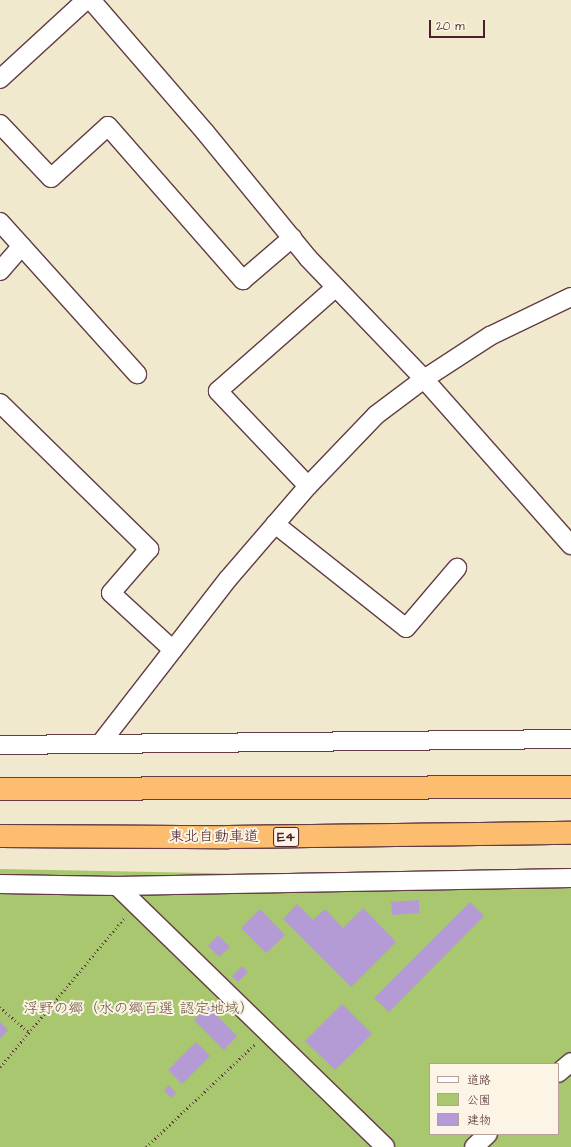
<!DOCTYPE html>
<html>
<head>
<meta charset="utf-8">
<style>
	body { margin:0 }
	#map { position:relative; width:571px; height:1147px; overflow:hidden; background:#f1e9cd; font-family:"Architects Daughter","Klee One",sans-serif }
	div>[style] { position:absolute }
	.green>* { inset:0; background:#a8c76e }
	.building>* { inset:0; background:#b49bd5 }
	.path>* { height:2.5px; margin-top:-1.25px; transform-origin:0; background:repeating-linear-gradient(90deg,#633d43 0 1px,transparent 0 4px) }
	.roads { filter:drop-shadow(1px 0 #633d43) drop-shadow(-1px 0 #633d43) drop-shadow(0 1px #633d43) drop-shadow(0 -1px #633d43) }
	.minor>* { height:18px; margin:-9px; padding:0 9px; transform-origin:9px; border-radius:9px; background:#fff }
	.highway>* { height:22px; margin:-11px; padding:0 11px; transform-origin:11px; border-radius:11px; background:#fcbd6e }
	span { translate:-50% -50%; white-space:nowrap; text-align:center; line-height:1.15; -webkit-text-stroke:4px #fcf5e5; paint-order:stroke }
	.shield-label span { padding:1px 3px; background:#fcf5e5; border:1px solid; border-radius:3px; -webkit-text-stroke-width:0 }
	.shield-label { font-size:14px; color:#4a1f2b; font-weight:700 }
	.street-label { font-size:15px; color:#4a1f2b }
	.park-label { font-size:15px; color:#66513f }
	.legend { position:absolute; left:429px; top:1063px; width:130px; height:72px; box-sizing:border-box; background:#fcf5e5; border:1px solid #b59f9b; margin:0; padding:5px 7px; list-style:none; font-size:12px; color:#4a1f2b }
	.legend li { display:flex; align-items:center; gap:8px; height:20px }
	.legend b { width:20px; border:1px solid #b59f9b }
	.scale { position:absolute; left:429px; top:20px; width:56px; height:18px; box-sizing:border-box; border:2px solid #4a1f2b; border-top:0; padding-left:5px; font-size:12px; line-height:14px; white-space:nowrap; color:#4a1f2b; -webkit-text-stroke:3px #fcf5e5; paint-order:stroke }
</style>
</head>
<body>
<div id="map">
	<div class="green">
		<i style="clip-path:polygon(evenodd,0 869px,571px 880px,571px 1147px,0 1147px,0 869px,430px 1064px,558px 1064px,558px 1134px,430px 1134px,430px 1064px)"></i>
	</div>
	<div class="building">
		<i style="clip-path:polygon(419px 900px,419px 913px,392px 915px,391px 902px)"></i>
		<i style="clip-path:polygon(470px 902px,484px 916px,389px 1012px,374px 998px)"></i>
		<i style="clip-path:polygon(297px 904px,313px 920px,325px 909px,343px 928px,363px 908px,396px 942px,351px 987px,283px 919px)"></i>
		<i style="clip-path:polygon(260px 909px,285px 935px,266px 953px,241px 928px)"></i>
		<i style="clip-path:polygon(218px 935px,230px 947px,219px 957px,208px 946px)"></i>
		<i style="clip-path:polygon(242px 966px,248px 972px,238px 982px,232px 976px)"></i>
		<i style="clip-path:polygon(342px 1004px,372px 1034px,335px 1070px,305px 1041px)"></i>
		<i style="clip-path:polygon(208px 1006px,237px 1036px,224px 1050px,194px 1020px)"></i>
		<i style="clip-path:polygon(0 1022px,8px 1030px,0 1039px)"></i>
		<i style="clip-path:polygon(196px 1042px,210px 1056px,182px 1084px,168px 1070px)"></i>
		<i style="clip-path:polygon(169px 1085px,176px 1093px,171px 1098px,164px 1090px)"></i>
	</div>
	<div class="path">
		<i style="left:0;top:1007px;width:38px;rotate:41deg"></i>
		<i style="left:0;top:1067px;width:194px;rotate:-50.2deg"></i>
		<i style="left:146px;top:1147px;width:149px;rotate:-43.4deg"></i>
	</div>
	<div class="roads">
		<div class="minor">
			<i style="left:91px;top:0;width:174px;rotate:49.2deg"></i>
			<i style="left:205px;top:132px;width:163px;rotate:50.7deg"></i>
			<i style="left:308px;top:258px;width:168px;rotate:46.2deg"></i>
			<i style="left:424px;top:379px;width:222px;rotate:48.5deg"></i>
			<i style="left:0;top:79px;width:117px;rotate:-42.6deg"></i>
			<i style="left:0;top:124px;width:74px;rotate:46.6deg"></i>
			<i style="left:51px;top:178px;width:77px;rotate:-42.4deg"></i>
			<i style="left:108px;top:126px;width:205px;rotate:48.8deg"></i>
			<i style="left:243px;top:280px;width:65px;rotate:-40.6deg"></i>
			<i style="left:0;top:222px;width:205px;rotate:48deg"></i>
			<i style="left:0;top:271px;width:33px;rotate:-49deg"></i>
			<i style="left:0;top:403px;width:209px;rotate:44.4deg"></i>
			<i style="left:149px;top:549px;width:58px;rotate:130.8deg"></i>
			<i style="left:111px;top:593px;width:84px;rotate:42.6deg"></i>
			<i style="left:308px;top:486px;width:131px;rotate:-133.5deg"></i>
			<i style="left:218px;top:391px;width:157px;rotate:-41.4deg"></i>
			<i style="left:275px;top:524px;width:167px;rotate:38.4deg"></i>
			<i style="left:406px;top:628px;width:79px;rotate:-49.6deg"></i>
			<i style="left:100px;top:744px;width:209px;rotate:-52.2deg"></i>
			<i style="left:228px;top:579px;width:123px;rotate:-49.3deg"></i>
			<i style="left:308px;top:486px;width:98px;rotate:-46.2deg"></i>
			<i style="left:376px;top:415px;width:60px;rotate:-36.9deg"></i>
			<i style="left:424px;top:379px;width:79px;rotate:-33.1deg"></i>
			<i style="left:490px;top:336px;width:90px;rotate:-25.7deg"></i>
			<i style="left:0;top:745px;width:571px;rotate:-0.6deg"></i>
			<i style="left:0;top:884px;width:117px;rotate:1deg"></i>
			<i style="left:117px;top:886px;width:454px;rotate:-1deg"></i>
			<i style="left:117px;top:886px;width:374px;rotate:44.2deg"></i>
			<i style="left:558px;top:1073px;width:17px;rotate:-40deg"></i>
			<i style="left:474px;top:1147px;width:19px;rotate:-43deg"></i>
		</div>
		<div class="highway">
			<i style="left:0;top:789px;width:571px;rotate:-0.2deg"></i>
			<i style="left:0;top:836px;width:228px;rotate:0.3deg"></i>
			<i style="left:228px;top:837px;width:343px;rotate:-0.7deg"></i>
		</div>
	</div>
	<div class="shield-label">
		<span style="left:286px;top:837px">E4</span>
	</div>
	<div class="street-label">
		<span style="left:214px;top:837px">東北自動車道</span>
	</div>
	<div class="park-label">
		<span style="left:139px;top:1009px">浮野の郷（水の郷百選 認定地域）</span>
	</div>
	<ul class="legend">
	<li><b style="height:5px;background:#fff"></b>道路</li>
	<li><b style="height:11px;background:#a8c76e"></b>公園</li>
	<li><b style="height:11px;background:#b49bd5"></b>建物</li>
	</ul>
	<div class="scale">20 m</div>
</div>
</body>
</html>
